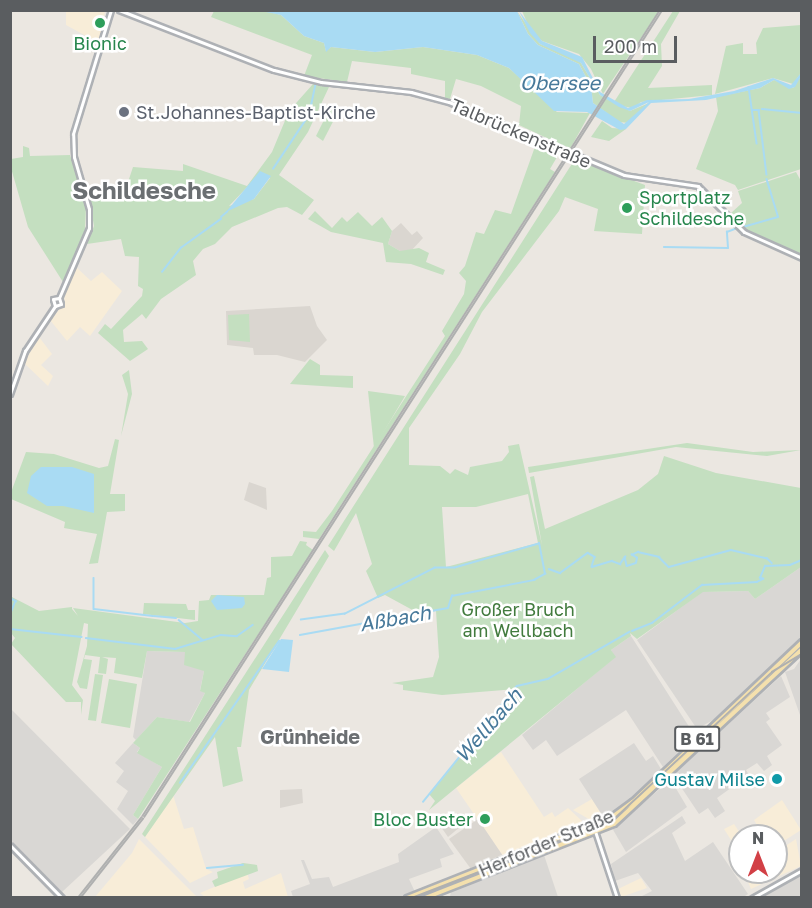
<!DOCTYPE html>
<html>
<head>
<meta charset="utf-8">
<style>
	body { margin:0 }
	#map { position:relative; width:812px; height:908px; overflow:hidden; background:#ebe7e1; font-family:"Golos Text",sans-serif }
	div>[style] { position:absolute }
	.commercial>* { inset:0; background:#f8edd8 }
	.industrial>* { inset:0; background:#d9d7d4 }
	.education>* { inset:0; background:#dad6d0 }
	.green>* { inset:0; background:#c4dfc0 }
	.water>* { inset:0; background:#a9dbf3 }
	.stream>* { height:1.5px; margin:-0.75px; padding:0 0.75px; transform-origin:0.75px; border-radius:0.75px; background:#a9dbf3 }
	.roads { filter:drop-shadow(2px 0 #aeb1b5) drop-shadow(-2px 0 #aeb1b5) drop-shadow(0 2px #aeb1b5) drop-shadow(0 -2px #aeb1b5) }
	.secondary>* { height:3px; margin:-1.5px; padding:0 1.5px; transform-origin:1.5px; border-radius:1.5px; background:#fff }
	.primary>* { height:4px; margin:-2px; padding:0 2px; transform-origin:2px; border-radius:2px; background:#f4e0ad }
	.tram>* { height:1.5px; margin:-0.75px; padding:0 0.75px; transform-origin:0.75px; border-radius:0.75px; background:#afb0b0 }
	.rail>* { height:4px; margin-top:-2px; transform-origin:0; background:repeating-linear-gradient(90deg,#fff 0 4.5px,#afb0b0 0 9px); box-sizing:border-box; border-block:2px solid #afb0b0 }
	.dots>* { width:16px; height:16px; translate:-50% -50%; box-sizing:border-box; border:3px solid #fff; border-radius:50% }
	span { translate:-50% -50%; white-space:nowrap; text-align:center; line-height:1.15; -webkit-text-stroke:5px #fff; paint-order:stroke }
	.shield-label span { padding:2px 4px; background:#fff; border:2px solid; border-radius:4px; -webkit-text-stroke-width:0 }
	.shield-label { font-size:16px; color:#5a5d60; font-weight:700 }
	.leisure-label { font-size:18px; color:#27864d }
	.left { translate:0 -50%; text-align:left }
	.right { translate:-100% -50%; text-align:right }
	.worship-label { font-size:18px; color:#5b616d }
	.street-label { font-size:18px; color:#5a5d60 }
	.park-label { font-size:18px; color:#427b3e }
	.culture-label { font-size:18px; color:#0d838f }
	.water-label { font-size:20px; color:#47799a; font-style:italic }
	.neighbourhood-label { font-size:20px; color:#6b6f72; font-weight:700 }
	.district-label { font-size:24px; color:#6b6f72; font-weight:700 }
	.frame { position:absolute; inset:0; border:12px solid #5a5d60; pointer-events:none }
	.north { position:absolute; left:728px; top:824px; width:60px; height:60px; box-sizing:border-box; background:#fff; border:2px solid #bdbebf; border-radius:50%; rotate:0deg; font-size:16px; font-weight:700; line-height:24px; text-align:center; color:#5a5d60 }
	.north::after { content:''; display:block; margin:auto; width:21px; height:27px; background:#d24046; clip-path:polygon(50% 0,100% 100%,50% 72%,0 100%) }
	.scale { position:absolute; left:593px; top:36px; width:84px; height:27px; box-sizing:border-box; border:3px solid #5a5d60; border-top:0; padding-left:8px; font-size:18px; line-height:21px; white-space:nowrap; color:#5a5d60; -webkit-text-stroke:4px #fff; paint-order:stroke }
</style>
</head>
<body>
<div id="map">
	<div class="commercial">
		<i style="clip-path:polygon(66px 11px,105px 11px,99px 43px,66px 25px)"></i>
		<i style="clip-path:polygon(76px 267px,91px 281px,102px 272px,122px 291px,90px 336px,80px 327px,67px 341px,50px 320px,65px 303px,64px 295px)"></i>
		<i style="clip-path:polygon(39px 337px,52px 354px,41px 365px,53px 376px,48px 386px,24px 363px)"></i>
		<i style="clip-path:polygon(501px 752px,544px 817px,552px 812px,555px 817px,568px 808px,582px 821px,581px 827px,505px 859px,456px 788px)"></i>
		<i style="clip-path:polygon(173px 795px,184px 829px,193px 827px,206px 869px,213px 872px,190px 883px,145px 837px)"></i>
		<i style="clip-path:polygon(592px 799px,604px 818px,594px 822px,573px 810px)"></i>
		<i style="clip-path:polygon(782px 800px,801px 830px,776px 846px,776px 836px,751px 836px,760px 830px,754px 820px)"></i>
		<i style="clip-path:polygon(734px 824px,742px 836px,740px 854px,724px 829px)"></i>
		<i style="clip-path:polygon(139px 839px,197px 897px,95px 897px,132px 853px)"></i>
		<i style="clip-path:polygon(796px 839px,801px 866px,751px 889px,744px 873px,776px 872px,776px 852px)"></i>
		<i style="clip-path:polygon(247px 873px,249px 879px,243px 882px,245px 889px,281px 873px,288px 897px,205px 897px,200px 893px)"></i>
		<i style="clip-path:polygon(641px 878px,647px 888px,621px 897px,618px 889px)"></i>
	</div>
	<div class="industrial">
		<i style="clip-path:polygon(801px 567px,801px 639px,720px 716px,697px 729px,637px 640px,702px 592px,748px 591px,755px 599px)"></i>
		<i style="clip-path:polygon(631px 636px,695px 736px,663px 767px,626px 710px,557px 756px,546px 740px,533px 750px,522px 735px,615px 657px,611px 650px)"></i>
		<i style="clip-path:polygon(147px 651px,185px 652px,204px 671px,200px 690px,205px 693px,189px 722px,157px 717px,136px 740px,133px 737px)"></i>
		<i style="clip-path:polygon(801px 659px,801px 718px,785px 672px,794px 669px)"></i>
		<i style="clip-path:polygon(781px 676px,790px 697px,766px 713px,770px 719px,766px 722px,782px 745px,767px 756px,772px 765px,764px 771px,757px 763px,746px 770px,749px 775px,717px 798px,725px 811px,715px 818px,708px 808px,699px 814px,673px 775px)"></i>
		<i style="clip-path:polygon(10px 708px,130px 829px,62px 892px,11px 840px)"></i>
		<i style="clip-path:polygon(133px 743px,140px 748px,137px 752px,162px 767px,133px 815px,138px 819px,133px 825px,117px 809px,128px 791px,116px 782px,124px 771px,115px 763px)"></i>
		<i style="clip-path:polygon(634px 743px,646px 761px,653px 756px,661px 769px,631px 801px,604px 818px,579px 779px)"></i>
		<i style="clip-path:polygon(671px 780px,687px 807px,626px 852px,612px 828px)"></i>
		<i style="clip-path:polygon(682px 816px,686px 823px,672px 833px,685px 861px,713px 842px,748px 894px,742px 898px,640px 897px,652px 891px,638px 873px,615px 881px,611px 864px)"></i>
		<i style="clip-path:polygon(436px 827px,454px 854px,440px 859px,442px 867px,409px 879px,415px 892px,400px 897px,293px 897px,291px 891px,310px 884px,301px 860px,304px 860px,312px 879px,329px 877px,333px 887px,399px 862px,398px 854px)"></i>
		<i style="clip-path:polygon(544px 855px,558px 897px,450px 897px,451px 890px)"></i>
		<i style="clip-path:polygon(801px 876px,801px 897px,759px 897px,776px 887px)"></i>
	</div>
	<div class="education">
		<i style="clip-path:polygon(401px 223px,412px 235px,417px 231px,423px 238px,410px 252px,400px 251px,388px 244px,392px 231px)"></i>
		<i style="clip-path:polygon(310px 306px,317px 326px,327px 340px,305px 362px,277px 355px,254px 355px,253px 348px,227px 345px,226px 311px)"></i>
		<i style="clip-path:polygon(249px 482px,266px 488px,267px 510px,244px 500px)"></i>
		<i style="clip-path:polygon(302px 789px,303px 803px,280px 808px,280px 790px)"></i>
		<i style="clip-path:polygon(456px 815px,460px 827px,448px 837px,439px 824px)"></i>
		<i style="clip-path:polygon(478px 819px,505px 859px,471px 869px,449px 839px)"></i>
	</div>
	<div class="green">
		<i style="clip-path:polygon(214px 11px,261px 10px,281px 15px,304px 36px,324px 43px,326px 51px,331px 47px,375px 52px,423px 47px,477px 55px,509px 68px,557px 112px,590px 113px,570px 149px,519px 125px,521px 106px,481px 86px,456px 79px,450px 99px,445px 98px,445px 81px,411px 74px,411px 68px,352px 61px,347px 82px,304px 76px,312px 55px,211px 17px)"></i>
		<i style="clip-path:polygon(517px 11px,540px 44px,574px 57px,581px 63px,600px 95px,630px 111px,649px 103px,629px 123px,619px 122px,593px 103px,591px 86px,579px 64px,538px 45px,528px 34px)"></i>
		<i style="clip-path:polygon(522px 11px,659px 11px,603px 94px,591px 69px,579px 54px,542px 41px,529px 27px)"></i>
		<i style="clip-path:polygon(673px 11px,680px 11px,661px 44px,662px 66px,648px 88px,712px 85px,712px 95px,641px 102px,633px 108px,621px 106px,614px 102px)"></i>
		<i style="clip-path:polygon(801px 25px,801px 73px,793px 84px,773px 78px,715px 94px,726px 46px,743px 43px,743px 54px,757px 54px,756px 43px,763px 28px)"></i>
		<i style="clip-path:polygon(801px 76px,801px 169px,738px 190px,735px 185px,696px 169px,718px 111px,716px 97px,760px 88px,774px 80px,793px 88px)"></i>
		<i style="clip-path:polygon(evenodd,313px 84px,329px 87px,308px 132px,279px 175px,314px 200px,302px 215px,287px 207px,278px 208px,232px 227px,215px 244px,203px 249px,193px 261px,196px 275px,161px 299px,146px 319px,142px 314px,123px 330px,124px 342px,142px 341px,148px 349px,130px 361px,98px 333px,105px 324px,111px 329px,142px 296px,143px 289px,138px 286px,139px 257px,125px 256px,121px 239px,87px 244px,94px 226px,88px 192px,103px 188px,125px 191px,133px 167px,183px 171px,183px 164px,247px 186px,272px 152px,289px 111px,313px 84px,257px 177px,270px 178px,254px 199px,229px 206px,257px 177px)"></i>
		<i style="clip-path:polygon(339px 107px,339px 110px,323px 141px,316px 136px,330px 108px)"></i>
		<i style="clip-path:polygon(602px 121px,612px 128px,626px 129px,609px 141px,591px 137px)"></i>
		<i style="clip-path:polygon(537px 141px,560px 152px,550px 169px,555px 172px,319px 539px,303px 537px,303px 531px,316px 532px,332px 511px,445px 336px,442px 331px,464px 294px,466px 281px,459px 273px,465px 266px,476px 232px,484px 234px,495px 210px,511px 214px)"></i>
		<i style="clip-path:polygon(23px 146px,29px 148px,30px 156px,70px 155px,86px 208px,85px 230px,63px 282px,28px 227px,11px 168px,11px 159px,23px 157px)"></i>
		<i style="clip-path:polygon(evenodd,575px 159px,645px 185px,642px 234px,594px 231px,598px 209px,565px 197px,559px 211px,482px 312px,460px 354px,409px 428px,409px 465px,440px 466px,450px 474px,455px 469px,468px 475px,470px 467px,502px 461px,509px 452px,508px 446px,519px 444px,542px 545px,530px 477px,534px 476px,545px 529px,638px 490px,658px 474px,664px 456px,716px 473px,801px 488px,801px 567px,755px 599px,748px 591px,703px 592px,637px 639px,630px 633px,631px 636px,611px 650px,616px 657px,429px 810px,435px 801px,429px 794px,515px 689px,442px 695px,403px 690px,403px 685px,392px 683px,433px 677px,439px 657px,436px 611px,418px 613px,385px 595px,378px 598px,366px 571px,372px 564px,356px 513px,334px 551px,328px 546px,575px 159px,528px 494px,538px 543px,446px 567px,442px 507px,476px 507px,528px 494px)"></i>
		<i style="clip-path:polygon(796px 172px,801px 181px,801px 256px,753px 236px,731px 213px,742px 203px,738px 191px)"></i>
		<i style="clip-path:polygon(315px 211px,332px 228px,342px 217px,347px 222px,358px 212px,372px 226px,382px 217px,392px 231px,388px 244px,400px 251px,419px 248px,429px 253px,426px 262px,445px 270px,443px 275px,411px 264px,386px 262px,383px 243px,331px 232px,308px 219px)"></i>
		<i style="clip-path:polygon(249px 314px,250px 342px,229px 340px,228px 315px)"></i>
		<i style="clip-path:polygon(310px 359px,320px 365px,320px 375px,353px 376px,353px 388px,290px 384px)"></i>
		<i style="clip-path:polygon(129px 370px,132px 394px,121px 436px,128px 394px,122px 375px)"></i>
		<i style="clip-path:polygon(368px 391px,405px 396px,374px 448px)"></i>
		<i style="clip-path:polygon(115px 439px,119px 440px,110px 494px,125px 494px,125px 511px,107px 512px,98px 563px,89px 564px,97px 534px,64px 528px,65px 522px,11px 499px,10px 495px,26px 452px,54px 454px,99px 468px,108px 466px)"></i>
		<i style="clip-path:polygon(687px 443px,753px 452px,801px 450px,767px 456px,676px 447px,529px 473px,528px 467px)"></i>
		<i style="clip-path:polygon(300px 541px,307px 542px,306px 545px,313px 550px,138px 819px,133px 815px,162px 767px,137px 753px,140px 748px,133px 743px,157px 717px,190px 722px,205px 693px,200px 691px,204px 671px,184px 665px,185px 652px,147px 651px,142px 678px,114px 673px,116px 658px,102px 657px,108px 659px,106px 674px,98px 673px,100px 657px,85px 655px,84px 659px,92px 660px,87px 689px,80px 688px,77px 682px,87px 646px,88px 624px,84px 623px,72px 685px,83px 700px,81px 715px,81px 702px,66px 702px,11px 644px,15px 638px,11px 633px,10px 596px,39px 611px,72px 607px,72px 609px,78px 616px,73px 608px,185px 623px,198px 621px,199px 601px,209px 600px,211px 595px,264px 595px,267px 578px,271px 577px,271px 557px,292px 556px)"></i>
		<i style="clip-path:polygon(325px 550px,329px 556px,249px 690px,241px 747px,237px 747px,243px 781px,223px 787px,215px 737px,145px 837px,142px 834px)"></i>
		<i style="clip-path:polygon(144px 603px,186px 604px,188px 610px,195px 610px,195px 620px,143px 614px)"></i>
		<i style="clip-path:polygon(95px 674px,103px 675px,96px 721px,88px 720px)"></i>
		<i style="clip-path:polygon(109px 679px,137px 684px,130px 728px,101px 723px)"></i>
		<i style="clip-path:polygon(243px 863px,257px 865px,258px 871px,215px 887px,212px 881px,218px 878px,217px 872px)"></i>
	</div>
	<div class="water">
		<i style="clip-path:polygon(261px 11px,517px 11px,528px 34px,538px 45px,579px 64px,591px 86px,593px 103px,624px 124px,649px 102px,630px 111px,619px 107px,600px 95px,581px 63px,540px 44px,530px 33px,519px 11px,542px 41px,582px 57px,600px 92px,628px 108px,647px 100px,689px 99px,734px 91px,773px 78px,791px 85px,801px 73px,801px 76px,795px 87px,789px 89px,774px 80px,760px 88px,706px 100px,651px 103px,626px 129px,620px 130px,587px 112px,554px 111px,509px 68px,477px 55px,423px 47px,375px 52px,331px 47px,326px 52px,324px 43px,304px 36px,281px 15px)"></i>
		<i style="clip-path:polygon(260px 171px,271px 176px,254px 199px,226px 212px)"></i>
		<i style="clip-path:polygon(41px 467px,72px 467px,94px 474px,94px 513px,63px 506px,47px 506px,27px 493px,31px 476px)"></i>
		<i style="clip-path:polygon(217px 595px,244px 597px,245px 604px,242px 608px,217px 610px,211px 601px)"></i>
		<i style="clip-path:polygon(281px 639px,293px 640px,289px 672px,262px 669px)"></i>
	</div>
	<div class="stream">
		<i style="left:749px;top:87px;width:57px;rotate:81.9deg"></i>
		<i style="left:762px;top:109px;width:40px;rotate:5.7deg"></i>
		<i style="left:753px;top:110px;width:6px"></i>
		<i style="left:759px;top:110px;width:65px;rotate:83deg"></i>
		<i style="left:273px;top:169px;width:65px;rotate:-56.3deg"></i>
		<i style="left:309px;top:115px;width:30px;rotate:-78deg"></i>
		<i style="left:221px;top:217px;width:8px;rotate:-40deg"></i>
		<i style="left:743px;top:227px;width:36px;rotate:-16deg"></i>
		<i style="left:778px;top:217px;width:39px;rotate:-107deg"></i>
		<i style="left:182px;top:247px;width:48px;rotate:-35.7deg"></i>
		<i style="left:664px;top:247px;width:64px;rotate:0.9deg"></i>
		<i style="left:728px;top:248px;width:16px;rotate:-94deg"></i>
		<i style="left:727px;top:232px;width:9px;rotate:-21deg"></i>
		<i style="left:162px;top:272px;width:31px;rotate:-52deg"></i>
		<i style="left:549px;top:569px;width:12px;rotate:20deg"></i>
		<i style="left:560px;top:573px;width:34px;rotate:-36deg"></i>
		<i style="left:588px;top:553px;width:8px;rotate:30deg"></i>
		<i style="left:595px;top:557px;width:10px;rotate:107deg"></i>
		<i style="left:592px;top:567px;width:21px;rotate:-17deg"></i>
		<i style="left:612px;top:561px;width:9px;rotate:21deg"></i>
		<i style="left:620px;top:564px;width:9px;rotate:-54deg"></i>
		<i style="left:625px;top:557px;width:9px;rotate:77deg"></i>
		<i style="left:627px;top:566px;width:9px;rotate:-18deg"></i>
		<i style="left:636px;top:563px;width:5px;rotate:-79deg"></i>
		<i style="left:637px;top:558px;width:6px;rotate:-149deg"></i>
		<i style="left:632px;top:555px;width:7px;rotate:-27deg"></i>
		<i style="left:638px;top:552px;width:22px;rotate:13deg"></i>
		<i style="left:659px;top:557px;width:14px;rotate:45deg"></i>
		<i style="left:669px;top:567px;width:64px;rotate:-15.3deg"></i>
		<i style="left:731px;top:550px;width:37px;rotate:13deg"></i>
		<i style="left:767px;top:558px;width:7px;rotate:45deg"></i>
		<i style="left:94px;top:578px;width:31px;rotate:90deg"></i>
		<i style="left:94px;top:609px;width:59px;rotate:6.8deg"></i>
		<i style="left:10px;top:598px;width:7px;rotate:27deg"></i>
		<i style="left:16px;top:601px;width:16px;rotate:112deg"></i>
		<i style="left:154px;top:616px;width:22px;rotate:5deg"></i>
		<i style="left:179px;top:620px;width:31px;rotate:40deg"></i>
		<i style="left:10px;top:629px;width:72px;rotate:6.3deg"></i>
		<i style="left:632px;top:631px;width:22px;rotate:-22deg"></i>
		<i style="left:652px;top:623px;width:63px;rotate:-37.2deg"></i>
		<i style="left:702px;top:585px;width:55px;rotate:-3.1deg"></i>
		<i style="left:757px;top:582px;width:7px;rotate:-27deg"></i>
		<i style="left:763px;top:579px;width:3px;rotate:-162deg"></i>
		<i style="left:760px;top:578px;width:13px;rotate:-67deg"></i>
		<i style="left:765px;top:566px;width:25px;rotate:-2deg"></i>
		<i style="left:790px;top:565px;width:13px;rotate:-23deg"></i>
		<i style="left:300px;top:635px;width:150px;rotate:-10.3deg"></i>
		<i style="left:448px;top:608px;width:13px;rotate:-72deg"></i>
		<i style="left:452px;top:596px;width:84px;rotate:-11deg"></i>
		<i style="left:534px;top:580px;width:13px;rotate:-29deg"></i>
		<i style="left:545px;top:574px;width:31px;rotate:-101deg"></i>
		<i style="left:539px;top:544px;width:87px;rotate:164.1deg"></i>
		<i style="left:455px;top:568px;width:20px;rotate:180deg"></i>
		<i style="left:435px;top:568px;width:101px;rotate:152.9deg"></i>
		<i style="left:345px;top:614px;width:44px;rotate:172.2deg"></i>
		<i style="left:86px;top:638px;width:90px;rotate:7deg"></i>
		<i style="left:175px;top:649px;width:48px;rotate:-16.9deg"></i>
		<i style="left:221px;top:635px;width:16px;rotate:4deg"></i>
		<i style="left:237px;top:636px;width:19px;rotate:-35deg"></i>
		<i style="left:180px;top:783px;width:173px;rotate:-55.1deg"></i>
		<i style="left:423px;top:802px;width:149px;rotate:-51deg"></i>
		<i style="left:517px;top:686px;width:32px;rotate:-13deg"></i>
		<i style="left:548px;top:679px;width:94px;rotate:-30.1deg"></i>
		<i style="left:207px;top:868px;width:36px;rotate:-5deg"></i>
	</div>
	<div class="roads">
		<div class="secondary">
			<i style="left:119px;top:10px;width:166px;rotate:21.2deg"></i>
			<i style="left:274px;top:70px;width:49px;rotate:14.3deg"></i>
			<i style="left:321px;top:82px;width:91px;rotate:6.3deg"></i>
			<i style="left:411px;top:92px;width:39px;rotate:15deg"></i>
			<i style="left:449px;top:102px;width:190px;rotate:22.6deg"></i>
			<i style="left:624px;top:175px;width:75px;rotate:8.5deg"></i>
			<i style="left:698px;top:186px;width:65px;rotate:45deg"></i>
			<i style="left:744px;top:232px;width:64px;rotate:24.1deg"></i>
			<i style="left:55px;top:306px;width:7px;rotate:-106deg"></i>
			<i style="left:53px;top:299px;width:6px;rotate:-9deg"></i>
			<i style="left:10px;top:394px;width:46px;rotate:-70.8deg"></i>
			<i style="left:25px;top:351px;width:54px;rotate:-56.3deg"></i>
			<i style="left:55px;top:306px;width:6px;rotate:-18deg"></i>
			<i style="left:61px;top:304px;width:6px;rotate:-108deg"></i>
			<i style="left:59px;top:298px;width:76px;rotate:-66.8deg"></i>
			<i style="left:89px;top:228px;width:19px;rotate:-90deg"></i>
			<i style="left:89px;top:209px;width:54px;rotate:-106.1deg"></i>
			<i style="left:74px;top:157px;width:23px;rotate:-92deg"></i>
			<i style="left:73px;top:134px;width:130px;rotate:-73deg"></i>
			<i style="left:593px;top:825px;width:77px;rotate:71.8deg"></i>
			<i style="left:10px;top:845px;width:74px;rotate:45.5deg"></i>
			<i style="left:752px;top:898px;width:57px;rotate:-29.2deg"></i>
		</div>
		<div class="primary">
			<i style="left:407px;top:898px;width:220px;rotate:-21.6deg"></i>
			<i style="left:612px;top:817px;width:26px;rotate:-36deg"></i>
			<i style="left:633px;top:802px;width:233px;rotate:-43.4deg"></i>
			<i style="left:425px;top:898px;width:203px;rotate:-21.4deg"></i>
			<i style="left:614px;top:824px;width:257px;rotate:-42.9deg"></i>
		</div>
	</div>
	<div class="tram">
		<i style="left:412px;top:898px;width:216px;rotate:-21.2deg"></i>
		<i style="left:613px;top:820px;width:217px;rotate:-42.9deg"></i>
		<i style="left:772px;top:672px;width:35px;rotate:-31deg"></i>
	</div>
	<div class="rail">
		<i style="left:79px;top:898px;width:103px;rotate:-51.7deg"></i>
		<i style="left:143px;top:817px;width:959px;rotate:-57.3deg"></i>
	</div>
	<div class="dots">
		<i style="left:100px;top:23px;background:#2e9e5b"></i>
		<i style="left:124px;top:112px;background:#6b7280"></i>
		<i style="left:627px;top:208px;background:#2e9e5b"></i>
		<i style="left:777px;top:779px;background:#0f9aa8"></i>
		<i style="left:485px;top:819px;background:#2e9e5b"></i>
	</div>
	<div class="shield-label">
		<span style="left:697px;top:739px">B 61</span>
	</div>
	<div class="leisure-label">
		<span style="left:100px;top:43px">Bionic</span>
		<span class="left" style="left:639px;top:208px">Sportplatz<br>Schildesche</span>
		<span class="right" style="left:473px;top:819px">Bloc Buster</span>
	</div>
	<div class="worship-label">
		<span class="left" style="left:136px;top:112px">St.Johannes-Baptist-Kirche</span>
	</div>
	<div class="street-label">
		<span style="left:521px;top:133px;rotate:23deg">Talbrückenstraße</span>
		<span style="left:546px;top:843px;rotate:-23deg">Herforder Straße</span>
	</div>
	<div class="park-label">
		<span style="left:518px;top:620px">Großer Bruch<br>am Wellbach</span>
	</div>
	<div class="culture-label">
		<span class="right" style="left:765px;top:779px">Gustav Milse</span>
	</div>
	<div class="water-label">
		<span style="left:560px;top:82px">Obersee</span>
		<span style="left:395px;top:618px;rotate:-10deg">Aßbach</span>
		<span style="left:488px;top:725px;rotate:-49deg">Wellbach</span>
	</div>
	<div class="neighbourhood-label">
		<span style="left:310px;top:736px">Grünheide</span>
	</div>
	<div class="district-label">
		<span style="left:144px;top:190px">Schildesche</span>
	</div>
	<div class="frame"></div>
	<div class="north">N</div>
	<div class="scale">200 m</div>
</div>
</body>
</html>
